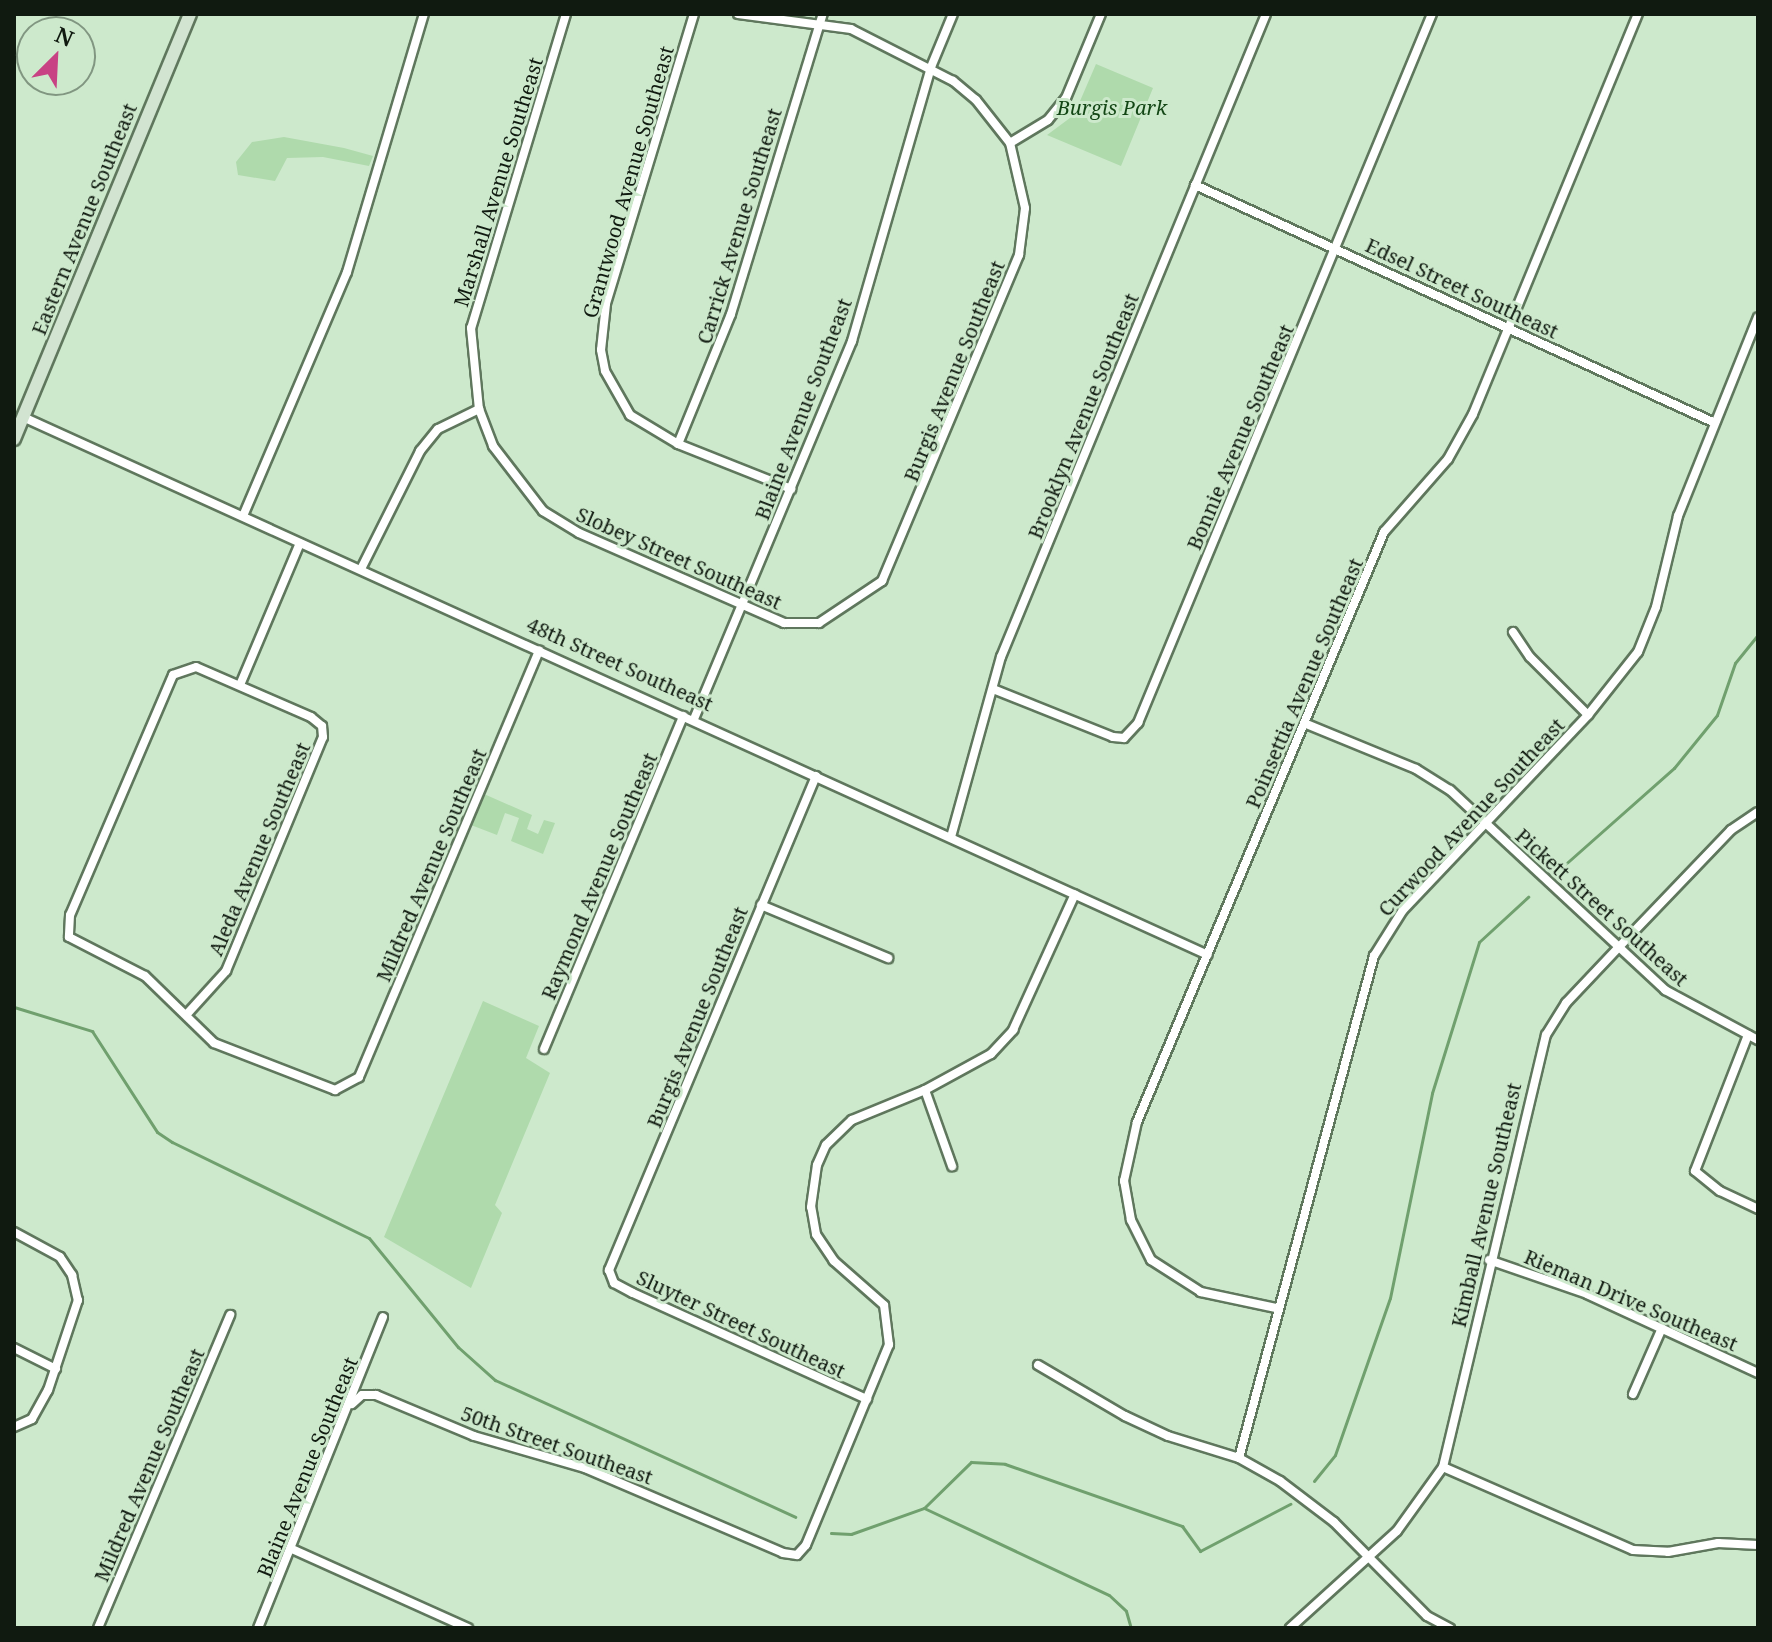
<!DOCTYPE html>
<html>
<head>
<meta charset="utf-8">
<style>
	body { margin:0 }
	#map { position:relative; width:1772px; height:1642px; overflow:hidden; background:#cde9cc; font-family:"Noto Serif",serif }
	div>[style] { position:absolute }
	.green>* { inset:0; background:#afdaac }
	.stream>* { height:3px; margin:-1.5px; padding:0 1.5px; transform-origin:1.5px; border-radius:1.5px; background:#70a06e }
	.roads { filter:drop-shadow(2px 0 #5f775d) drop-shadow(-2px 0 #5f775d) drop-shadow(0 2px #5f775d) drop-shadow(0 -2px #5f775d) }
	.street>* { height:8px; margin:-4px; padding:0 4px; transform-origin:4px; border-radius:4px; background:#fff }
	.secondary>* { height:12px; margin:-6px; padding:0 6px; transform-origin:6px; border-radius:6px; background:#d2e4d1 }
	span { translate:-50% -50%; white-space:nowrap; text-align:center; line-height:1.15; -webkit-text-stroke:6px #cde9cc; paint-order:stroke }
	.park-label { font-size:20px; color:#134615; font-style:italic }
	.street-label { font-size:20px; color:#101a10 }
	.frame { position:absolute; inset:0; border:16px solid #101a10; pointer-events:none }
	.north { position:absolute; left:16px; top:16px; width:80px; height:80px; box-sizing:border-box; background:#cde9cc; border:2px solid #819681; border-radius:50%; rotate:24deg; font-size:22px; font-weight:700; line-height:32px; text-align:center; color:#101a10 }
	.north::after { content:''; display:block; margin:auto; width:28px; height:36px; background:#c84284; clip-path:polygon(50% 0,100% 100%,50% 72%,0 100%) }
</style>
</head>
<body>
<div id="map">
	<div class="green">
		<i style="clip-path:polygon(1096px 64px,1153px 88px,1121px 166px,1047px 135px,1074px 115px)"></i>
		<i style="clip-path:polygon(284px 137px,344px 148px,373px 156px,369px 166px,323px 157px,287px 158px,275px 181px,238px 175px,236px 162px,252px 142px)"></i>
		<i style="clip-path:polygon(484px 794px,532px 815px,527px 829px,538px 834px,544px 820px,555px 823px,543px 854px,511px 841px,519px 818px,505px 813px,497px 835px,471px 825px)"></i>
		<i style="clip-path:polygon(483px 1001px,539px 1026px,526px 1058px,550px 1073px,495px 1205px,502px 1213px,471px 1288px,384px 1237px)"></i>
	</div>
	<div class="stream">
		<i style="left:1561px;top:868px;width:151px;rotate:-41.5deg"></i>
		<i style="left:1674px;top:768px;width:68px;rotate:-50.9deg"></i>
		<i style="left:1717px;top:715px;width:55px;rotate:-70.9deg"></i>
		<i style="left:1735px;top:663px;width:36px;rotate:-51deg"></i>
		<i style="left:14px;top:1007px;width:82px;rotate:17.1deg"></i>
		<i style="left:92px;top:1031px;width:120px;rotate:57.2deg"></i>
		<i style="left:157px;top:1132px;width:18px;rotate:34deg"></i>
		<i style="left:172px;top:1142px;width:219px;rotate:26deg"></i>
		<i style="left:369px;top:1238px;width:141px;rotate:50.8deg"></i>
		<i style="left:458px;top:1347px;width:50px;rotate:41.7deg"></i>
		<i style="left:495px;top:1380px;width:330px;rotate:24.5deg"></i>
		<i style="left:1314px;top:1481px;width:33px;rotate:-51deg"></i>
		<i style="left:1335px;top:1455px;width:166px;rotate:-70.7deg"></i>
		<i style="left:1390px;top:1298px;width:209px;rotate:-78.4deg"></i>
		<i style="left:1432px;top:1093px;width:158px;rotate:-72.7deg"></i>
		<i style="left:1479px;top:942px;width:67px;rotate:-42.6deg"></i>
		<i style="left:924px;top:1508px;width:204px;rotate:25.2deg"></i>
		<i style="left:1109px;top:1595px;width:23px;rotate:43deg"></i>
		<i style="left:1126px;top:1611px;width:18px;rotate:74deg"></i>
		<i style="left:831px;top:1533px;width:20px;rotate:3deg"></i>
		<i style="left:851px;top:1534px;width:77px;rotate:-19.6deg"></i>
		<i style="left:924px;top:1508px;width:66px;rotate:-44.4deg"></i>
		<i style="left:971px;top:1462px;width:34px;rotate:3deg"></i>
		<i style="left:1005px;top:1464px;width:188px;rotate:19.3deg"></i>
		<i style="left:1182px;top:1526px;width:31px;rotate:54deg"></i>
		<i style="left:1200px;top:1551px;width:102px;rotate:-27.6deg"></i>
	</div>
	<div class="roads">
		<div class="street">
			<i style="left:566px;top:14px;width:328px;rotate:106.8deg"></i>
			<i style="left:471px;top:328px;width:81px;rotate:84.4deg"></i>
			<i style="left:479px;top:409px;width:40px;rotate:69deg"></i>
			<i style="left:493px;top:446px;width:82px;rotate:52.4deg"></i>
			<i style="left:543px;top:511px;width:42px;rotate:31.4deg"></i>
			<i style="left:579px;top:533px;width:224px;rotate:23.7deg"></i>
			<i style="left:784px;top:623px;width:35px"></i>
			<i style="left:819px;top:623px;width:76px;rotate:-33.7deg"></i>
			<i style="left:882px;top:581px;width:354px;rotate:-67.2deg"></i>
			<i style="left:1019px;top:255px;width:47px;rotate:-82.7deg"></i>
			<i style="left:1025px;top:208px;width:67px;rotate:-103deg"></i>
			<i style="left:1010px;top:143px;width:55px;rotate:-128.3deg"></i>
			<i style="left:976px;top:100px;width:30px;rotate:-140deg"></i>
			<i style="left:953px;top:81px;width:114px;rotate:-153deg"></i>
			<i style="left:851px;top:29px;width:114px;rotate:-172.4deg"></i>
			<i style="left:694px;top:14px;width:303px;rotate:106.9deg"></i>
			<i style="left:606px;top:304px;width:46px;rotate:96.2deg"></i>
			<i style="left:601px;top:350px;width:21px;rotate:79deg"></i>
			<i style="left:605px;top:371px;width:51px;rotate:60.4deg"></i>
			<i style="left:630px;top:415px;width:56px;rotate:31.1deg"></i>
			<i style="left:678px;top:444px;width:122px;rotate:21.7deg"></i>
			<i style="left:1010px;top:143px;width:44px;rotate:-31.2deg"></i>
			<i style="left:1048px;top:120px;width:28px;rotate:-51deg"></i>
			<i style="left:1066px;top:98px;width:91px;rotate:-67.4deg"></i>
			<i style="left:1195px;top:185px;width:572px;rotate:24.59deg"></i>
			<i style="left:23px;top:417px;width:1301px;rotate:24.42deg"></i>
			<i style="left:678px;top:444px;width:140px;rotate:-67.8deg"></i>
			<i style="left:731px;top:314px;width:314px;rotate:-73deg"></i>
			<i style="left:243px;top:516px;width:265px;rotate:-66.9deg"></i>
			<i style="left:347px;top:272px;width:269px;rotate:-73.4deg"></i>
			<i style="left:362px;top:567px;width:130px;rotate:-63.4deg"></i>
			<i style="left:420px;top:451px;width:28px;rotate:-51deg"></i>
			<i style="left:438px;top:429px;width:46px;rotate:-26deg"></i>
			<i style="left:1513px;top:632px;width:30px;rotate:56deg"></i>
			<i style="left:1530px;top:657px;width:82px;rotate:45deg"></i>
			<i style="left:240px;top:685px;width:154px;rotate:-67.1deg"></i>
			<i style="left:993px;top:689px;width:129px;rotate:21.8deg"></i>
			<i style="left:1113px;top:737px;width:11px;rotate:5deg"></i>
			<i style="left:1124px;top:738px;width:21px;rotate:-47deg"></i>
			<i style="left:1138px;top:723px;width:768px;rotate:-67.48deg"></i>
			<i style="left:694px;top:719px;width:410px;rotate:-67.3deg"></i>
			<i style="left:852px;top:341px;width:285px;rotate:-73.9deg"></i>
			<i style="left:931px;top:67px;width:57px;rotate:-67.5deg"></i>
			<i style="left:1304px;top:723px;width:121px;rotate:22.3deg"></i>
			<i style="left:1416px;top:769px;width:40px;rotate:32deg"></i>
			<i style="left:1450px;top:790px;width:294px;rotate:42.9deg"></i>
			<i style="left:1665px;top:990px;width:106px;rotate:28.3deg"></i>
			<i style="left:816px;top:776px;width:536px;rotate:112.74deg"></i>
			<i style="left:609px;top:1270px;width:14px;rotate:69deg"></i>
			<i style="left:614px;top:1283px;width:21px;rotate:28deg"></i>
			<i style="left:633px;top:1293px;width:257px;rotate:24.4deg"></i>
			<i style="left:951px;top:837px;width:187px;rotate:-74.5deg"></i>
			<i style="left:1001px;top:657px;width:695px;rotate:-67.6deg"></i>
			<i style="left:761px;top:905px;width:138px;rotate:22.7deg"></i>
			<i style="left:187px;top:1014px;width:58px;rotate:-47.8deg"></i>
			<i style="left:226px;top:971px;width:253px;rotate:-67.5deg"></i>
			<i style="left:323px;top:737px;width:11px;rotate:-95deg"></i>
			<i style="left:322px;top:726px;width:14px;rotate:-141deg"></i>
			<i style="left:311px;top:717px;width:125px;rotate:-156.5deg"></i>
			<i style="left:196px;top:667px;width:24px;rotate:161deg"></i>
			<i style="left:173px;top:675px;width:261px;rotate:113.2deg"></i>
			<i style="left:70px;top:915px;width:22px;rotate:93deg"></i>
			<i style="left:69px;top:937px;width:85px;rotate:27.2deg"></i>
			<i style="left:145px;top:976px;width:96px;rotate:44.2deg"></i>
			<i style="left:214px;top:1043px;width:130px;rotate:21.2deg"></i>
			<i style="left:335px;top:1090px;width:27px;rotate:-28deg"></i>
			<i style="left:359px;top:1077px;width:463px;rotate:-67.1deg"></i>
			<i style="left:1748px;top:1035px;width:146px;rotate:111.3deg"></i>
			<i style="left:1695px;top:1171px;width:32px;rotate:39deg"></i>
			<i style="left:1720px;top:1191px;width:42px;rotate:25.3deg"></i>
			<i style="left:544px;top:1049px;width:361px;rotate:-67.3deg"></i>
			<i style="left:925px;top:1090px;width:81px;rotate:70.4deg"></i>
			<i style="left:14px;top:1232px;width:52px;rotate:28.5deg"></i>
			<i style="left:60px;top:1257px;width:22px;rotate:56deg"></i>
			<i style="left:72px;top:1275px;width:26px;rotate:77deg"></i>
			<i style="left:78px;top:1300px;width:95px;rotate:108.4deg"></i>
			<i style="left:48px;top:1390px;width:33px;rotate:119deg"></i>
			<i style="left:32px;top:1419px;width:20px;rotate:156deg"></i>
			<i style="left:1489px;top:1260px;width:104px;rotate:19.1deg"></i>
			<i style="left:1587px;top:1294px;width:188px;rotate:24.8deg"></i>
			<i style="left:1276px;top:1308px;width:77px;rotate:-168deg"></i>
			<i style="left:1201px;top:1292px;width:59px;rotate:-147.4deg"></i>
			<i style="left:1151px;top:1260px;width:45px;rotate:-116.6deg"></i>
			<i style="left:1131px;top:1220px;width:40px;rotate:-100deg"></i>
			<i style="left:1124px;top:1181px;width:60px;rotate:-77.6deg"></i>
			<i style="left:1137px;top:1122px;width:640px;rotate:-67.28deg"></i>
			<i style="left:1384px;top:532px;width:97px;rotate:-48.8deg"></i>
			<i style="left:1448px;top:459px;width:51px;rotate:-60.9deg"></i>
			<i style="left:1473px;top:414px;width:433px;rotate:-67.6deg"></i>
			<i style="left:14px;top:1348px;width:47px;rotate:26.6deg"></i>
			<i style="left:1038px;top:1365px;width:101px;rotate:30.4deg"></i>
			<i style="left:1125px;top:1416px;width:47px;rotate:24.9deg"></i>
			<i style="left:1168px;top:1436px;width:74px;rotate:17.2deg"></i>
			<i style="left:1239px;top:1458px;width:47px;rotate:29.3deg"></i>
			<i style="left:1280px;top:1481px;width:68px;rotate:37.2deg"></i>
			<i style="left:1334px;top:1522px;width:132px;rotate:45.3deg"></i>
			<i style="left:1427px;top:1616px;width:26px;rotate:28deg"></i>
			<i style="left:1633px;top:1394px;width:72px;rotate:-66.3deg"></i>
			<i style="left:352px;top:1404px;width:13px;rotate:-42deg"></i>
			<i style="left:362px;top:1395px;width:14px"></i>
			<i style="left:376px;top:1395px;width:106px;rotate:22.7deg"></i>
			<i style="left:474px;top:1436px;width:116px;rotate:16.1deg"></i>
			<i style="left:585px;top:1468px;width:215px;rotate:23.2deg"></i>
			<i style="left:783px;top:1553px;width:14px;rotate:8deg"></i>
			<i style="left:797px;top:1555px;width:13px;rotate:-48deg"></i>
			<i style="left:806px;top:1545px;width:217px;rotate:-67.5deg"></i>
			<i style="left:889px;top:1345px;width:40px;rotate:-97.1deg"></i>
			<i style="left:884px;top:1305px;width:67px;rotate:-138.7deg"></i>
			<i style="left:834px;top:1261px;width:32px;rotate:-124deg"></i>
			<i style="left:816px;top:1234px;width:27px;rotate:-100deg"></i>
			<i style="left:811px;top:1207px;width:42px;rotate:-81.9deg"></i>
			<i style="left:817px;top:1165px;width:22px;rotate:-66deg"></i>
			<i style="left:826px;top:1145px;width:36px;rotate:-44deg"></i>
			<i style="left:852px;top:1120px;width:79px;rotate:-22.3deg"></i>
			<i style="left:925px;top:1090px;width:75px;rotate:-28.6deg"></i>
			<i style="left:991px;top:1054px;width:33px;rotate:-47deg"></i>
			<i style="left:1013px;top:1030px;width:149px;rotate:-65.5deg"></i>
			<i style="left:1239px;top:1458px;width:520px;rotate:-74.95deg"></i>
			<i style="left:1374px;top:956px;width:54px;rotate:-57.8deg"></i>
			<i style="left:1403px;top:910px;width:269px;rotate:-46.5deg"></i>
			<i style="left:1588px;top:715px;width:80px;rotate:-51.6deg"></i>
			<i style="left:1638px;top:652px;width:48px;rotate:-68.2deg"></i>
			<i style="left:1656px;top:607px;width:94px;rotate:-76.4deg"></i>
			<i style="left:1678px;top:516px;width:214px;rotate:-68.1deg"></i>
			<i style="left:1443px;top:1467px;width:207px;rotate:23.6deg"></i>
			<i style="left:1633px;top:1550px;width:35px;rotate:3deg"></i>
			<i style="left:1668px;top:1552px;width:51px;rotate:-10.2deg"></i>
			<i style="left:1718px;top:1543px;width:40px;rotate:2.9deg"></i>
			<i style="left:292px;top:1549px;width:193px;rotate:24.2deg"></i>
			<i style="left:98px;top:1628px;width:340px;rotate:-67.1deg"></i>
			<i style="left:258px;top:1628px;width:335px;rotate:-68.1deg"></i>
			<i style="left:1290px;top:1628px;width:144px;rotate:-42.2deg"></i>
			<i style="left:1397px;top:1531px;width:79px;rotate:-54.3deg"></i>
			<i style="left:1443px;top:1467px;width:444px;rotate:-76.6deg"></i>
			<i style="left:1546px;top:1035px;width:38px;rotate:-58deg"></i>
			<i style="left:1566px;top:1003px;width:76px;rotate:-46.6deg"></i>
			<i style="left:1618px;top:948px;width:163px;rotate:-46.2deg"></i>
			<i style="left:1731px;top:830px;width:32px;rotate:-34deg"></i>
		</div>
		<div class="secondary">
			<i style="left:14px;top:439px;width:460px;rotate:-67.5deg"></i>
		</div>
	</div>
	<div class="park-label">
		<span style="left:1112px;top:107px">Burgis Park</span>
	</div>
	<div class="street-label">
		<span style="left:498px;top:182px;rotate:-73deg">Marshall Avenue Southeast</span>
		<span style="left:628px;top:182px;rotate:-74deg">Grantwood Avenue Southeast</span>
		<span style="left:84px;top:219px;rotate:-68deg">Eastern Avenue Southeast</span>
		<span style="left:739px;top:226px;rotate:-73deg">Carrick Avenue Southeast</span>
		<span style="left:1462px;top:288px;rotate:25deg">Edsel Street Southeast</span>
		<span style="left:954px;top:371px;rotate:-68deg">Burgis Avenue Southeast</span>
		<span style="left:803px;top:409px;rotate:-69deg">Blaine Avenue Southeast</span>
		<span style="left:1083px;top:416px;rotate:-68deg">Brooklyn Avenue Southeast</span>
		<span style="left:1240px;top:437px;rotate:-67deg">Bonnie Avenue Southeast</span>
		<span style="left:679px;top:558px;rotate:24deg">Slobey Street Southeast</span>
		<span style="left:620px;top:664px;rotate:24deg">48th Street Southeast</span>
		<span style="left:1304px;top:683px;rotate:-67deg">Poinsettia Avenue Southeast</span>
		<span style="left:1471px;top:817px;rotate:-47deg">Curwood Avenue Southeast</span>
		<span style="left:259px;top:849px;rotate:-67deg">Aleda Avenue Southeast</span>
		<span style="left:431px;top:865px;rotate:-67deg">Mildred Avenue Southeast</span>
		<span style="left:599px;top:876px;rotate:-67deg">Raymond Avenue Southeast</span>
		<span style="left:1602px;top:907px;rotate:42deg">Pickett Street Southeast</span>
		<span style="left:697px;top:1017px;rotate:-68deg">Burgis Avenue Southeast</span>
		<span style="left:1486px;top:1205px;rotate:-77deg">Kimball Avenue Southeast</span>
		<span style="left:1631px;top:1300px;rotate:23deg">Rieman Drive Southeast</span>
		<span style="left:741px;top:1324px;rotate:25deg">Sluyter Street Southeast</span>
		<span style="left:557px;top:1445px;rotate:19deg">50th Street Southeast</span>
		<span style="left:149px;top:1465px;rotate:-67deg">Mildred Avenue Southeast</span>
		<span style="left:307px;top:1467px;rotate:-68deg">Blaine Avenue Southeast</span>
	</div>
	<div class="frame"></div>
	<div class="north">N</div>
</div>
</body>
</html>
